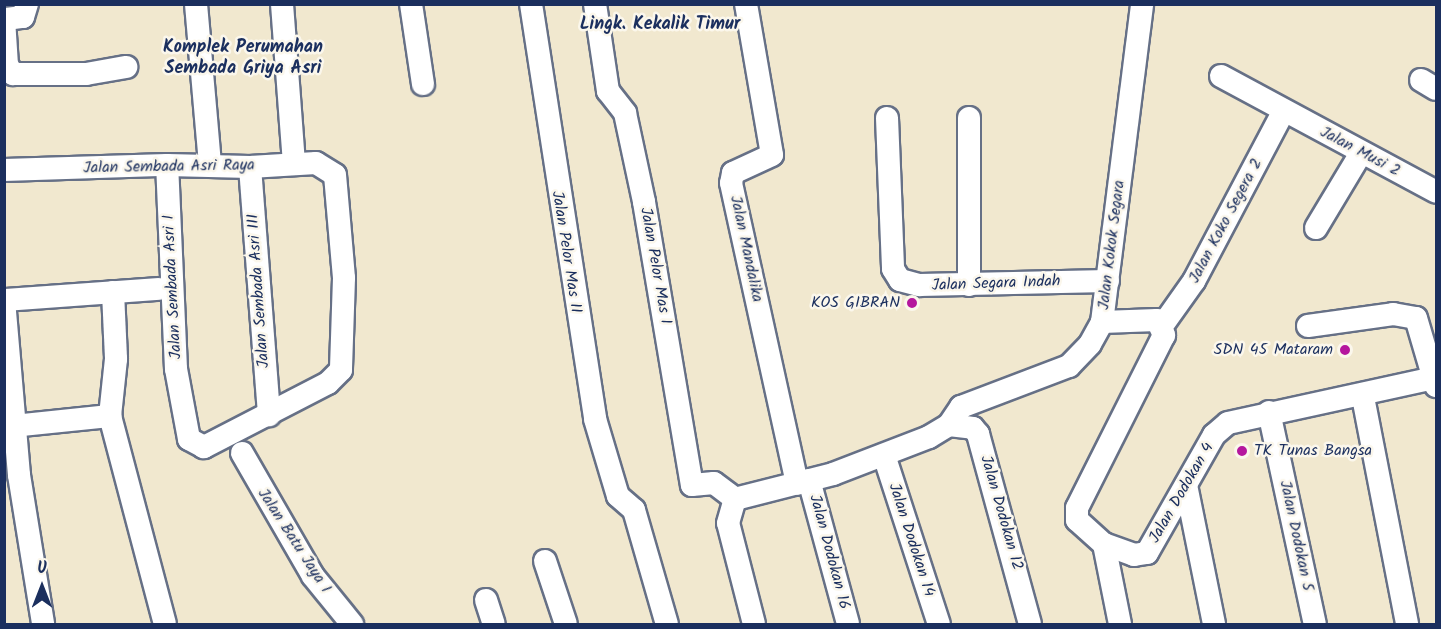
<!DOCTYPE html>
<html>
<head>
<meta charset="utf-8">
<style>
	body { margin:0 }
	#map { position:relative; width:1441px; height:629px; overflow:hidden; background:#f1e8cf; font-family:Kalam,sans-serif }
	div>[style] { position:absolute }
	.roads { filter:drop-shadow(2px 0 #667086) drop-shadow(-2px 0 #667086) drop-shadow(0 2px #667086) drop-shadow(0 -2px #667086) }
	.minor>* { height:22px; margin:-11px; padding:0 11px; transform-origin:11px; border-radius:11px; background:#fff }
	.dots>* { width:16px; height:16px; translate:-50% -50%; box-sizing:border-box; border:3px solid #fbf7ec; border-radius:50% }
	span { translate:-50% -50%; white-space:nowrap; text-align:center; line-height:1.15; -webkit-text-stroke:5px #fbf7ec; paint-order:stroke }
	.street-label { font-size:16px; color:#1b2f5e }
	.poi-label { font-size:16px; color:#1b2f5e }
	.right { translate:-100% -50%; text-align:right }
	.left { translate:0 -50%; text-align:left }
	.neighbourhood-label { font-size:18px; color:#1b2f5e; font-weight:700 }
	.frame { position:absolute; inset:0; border:6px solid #1b2f5e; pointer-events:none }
	.north { position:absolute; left:12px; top:557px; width:60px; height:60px; -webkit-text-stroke:4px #fbf7ec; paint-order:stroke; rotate:0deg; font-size:16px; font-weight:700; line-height:24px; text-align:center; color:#1b2f5e }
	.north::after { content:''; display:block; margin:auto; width:21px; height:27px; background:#1b2f5e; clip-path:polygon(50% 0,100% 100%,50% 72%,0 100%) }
</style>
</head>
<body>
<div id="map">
	<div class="roads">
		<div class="minor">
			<i style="left:196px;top:4px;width:162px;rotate:85deg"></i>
			<i style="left:282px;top:4px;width:159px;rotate:85.7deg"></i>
			<i style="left:411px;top:4px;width:81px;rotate:81.5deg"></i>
			<i style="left:531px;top:4px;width:420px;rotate:81.2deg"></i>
			<i style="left:595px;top:419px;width:80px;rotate:73.4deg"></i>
			<i style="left:618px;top:496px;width:21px;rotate:41deg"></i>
			<i style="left:634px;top:510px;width:119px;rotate:73.9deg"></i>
			<i style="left:595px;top:4px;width:88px;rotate:81.5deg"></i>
			<i style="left:608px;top:91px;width:28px;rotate:52deg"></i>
			<i style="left:625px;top:113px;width:91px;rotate:77.9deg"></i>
			<i style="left:644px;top:202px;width:287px;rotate:80.4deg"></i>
			<i style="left:692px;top:485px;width:22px;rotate:-5deg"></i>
			<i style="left:714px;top:483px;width:26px;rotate:37deg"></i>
			<i style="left:746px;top:4px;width:153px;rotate:80.2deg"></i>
			<i style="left:772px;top:155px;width:43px;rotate:155.2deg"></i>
			<i style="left:733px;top:173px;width:10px;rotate:101deg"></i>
			<i style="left:731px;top:183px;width:308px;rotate:77.6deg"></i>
			<i style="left:4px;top:19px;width:46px;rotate:86.3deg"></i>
			<i style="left:7px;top:65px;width:11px;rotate:56deg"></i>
			<i style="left:13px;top:74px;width:73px"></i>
			<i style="left:86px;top:74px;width:41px;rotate:-9.9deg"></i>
			<i style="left:6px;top:19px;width:17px;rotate:-7deg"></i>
			<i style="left:23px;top:17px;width:14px;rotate:-73deg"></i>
			<i style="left:1221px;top:76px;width:244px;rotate:28.3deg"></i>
			<i style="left:1421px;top:80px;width:17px;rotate:31deg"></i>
			<i style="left:887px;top:118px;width:151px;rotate:87.7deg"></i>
			<i style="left:893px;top:269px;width:13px;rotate:58deg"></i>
			<i style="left:900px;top:280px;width:20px;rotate:15deg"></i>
			<i style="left:919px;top:285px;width:189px;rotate:-1.2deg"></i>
			<i style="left:969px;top:118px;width:167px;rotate:90deg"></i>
			<i style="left:250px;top:167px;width:249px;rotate:85.6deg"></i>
			<i style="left:4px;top:170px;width:163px;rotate:-1.8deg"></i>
			<i style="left:167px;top:165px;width:83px;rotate:1.4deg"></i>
			<i style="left:250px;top:167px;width:66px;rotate:-3.5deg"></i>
			<i style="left:316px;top:163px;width:22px;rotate:32deg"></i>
			<i style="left:335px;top:175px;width:103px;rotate:85deg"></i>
			<i style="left:344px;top:278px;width:92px;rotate:91.9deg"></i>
			<i style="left:341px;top:370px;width:18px;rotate:135deg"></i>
			<i style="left:328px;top:383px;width:140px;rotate:152.7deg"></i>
			<i style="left:204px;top:447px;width:17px;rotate:-152deg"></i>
			<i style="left:189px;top:439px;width:71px;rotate:-100.5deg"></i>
			<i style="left:176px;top:369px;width:204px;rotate:-92.5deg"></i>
			<i style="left:1316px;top:228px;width:87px;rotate:-59deg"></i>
			<i style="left:113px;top:292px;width:67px;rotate:87.4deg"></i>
			<i style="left:116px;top:359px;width:57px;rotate:96deg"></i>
			<i style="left:110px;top:416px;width:215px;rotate:75.2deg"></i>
			<i style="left:4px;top:300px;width:176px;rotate:85.1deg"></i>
			<i style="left:19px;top:475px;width:151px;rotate:80.8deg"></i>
			<i style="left:4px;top:300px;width:155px;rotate:-4.1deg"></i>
			<i style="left:1102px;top:322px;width:55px;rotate:-2.1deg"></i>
			<i style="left:1157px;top:320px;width:17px;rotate:65deg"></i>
			<i style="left:1164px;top:335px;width:194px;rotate:116.7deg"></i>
			<i style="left:1077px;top:508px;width:12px;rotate:90deg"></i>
			<i style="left:1077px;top:520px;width:36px;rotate:42deg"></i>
			<i style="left:1104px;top:544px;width:82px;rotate:78.7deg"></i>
			<i style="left:1162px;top:326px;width:55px;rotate:-54.6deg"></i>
			<i style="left:1194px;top:281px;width:191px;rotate:-62.2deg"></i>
			<i style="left:1308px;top:326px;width:86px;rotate:-8deg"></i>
			<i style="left:1393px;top:314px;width:23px;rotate:10deg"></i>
			<i style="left:1416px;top:318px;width:71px;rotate:73.6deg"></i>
			<i style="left:1363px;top:397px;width:231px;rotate:79deg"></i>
			<i style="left:1269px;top:412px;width:217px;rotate:77.8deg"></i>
			<i style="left:949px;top:425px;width:24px;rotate:7deg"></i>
			<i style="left:973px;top:428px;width:8px;rotate:50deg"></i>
			<i style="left:978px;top:434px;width:197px;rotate:74.7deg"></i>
			<i style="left:13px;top:426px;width:98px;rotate:-5.9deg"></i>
			<i style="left:242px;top:453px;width:142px;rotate:60deg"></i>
			<i style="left:313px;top:576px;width:62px;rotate:50.9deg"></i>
			<i style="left:884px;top:455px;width:178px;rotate:72deg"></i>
			<i style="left:809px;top:480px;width:149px;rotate:74.8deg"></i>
			<i style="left:1186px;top:485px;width:142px;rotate:78.6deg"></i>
			<i style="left:1104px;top:544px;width:32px;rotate:20deg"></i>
			<i style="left:1134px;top:555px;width:13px;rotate:-9deg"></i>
			<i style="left:1147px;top:553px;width:136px;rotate:-60.4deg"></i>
			<i style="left:1214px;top:435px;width:18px;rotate:-41deg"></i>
			<i style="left:1228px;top:423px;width:212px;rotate:-12.3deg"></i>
			<i style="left:545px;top:561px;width:66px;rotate:71.6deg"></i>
			<i style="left:486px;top:600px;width:25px;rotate:72deg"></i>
			<i style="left:754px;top:624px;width:104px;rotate:-104.4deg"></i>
			<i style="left:728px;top:523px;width:25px;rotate:-74deg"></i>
			<i style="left:735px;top:499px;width:101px;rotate:-14.3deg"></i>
			<i style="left:833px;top:474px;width:103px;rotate:-21.1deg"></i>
			<i style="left:929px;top:437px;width:23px;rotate:-31deg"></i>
			<i style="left:949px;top:425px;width:22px;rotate:-56deg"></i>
			<i style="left:961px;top:407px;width:116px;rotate:-20.8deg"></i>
			<i style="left:1069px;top:366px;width:30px;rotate:-46deg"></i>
			<i style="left:1090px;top:344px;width:25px;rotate:-61deg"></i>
			<i style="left:1102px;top:322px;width:321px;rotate:-82.8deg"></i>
		</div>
	</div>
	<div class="dots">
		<i style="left:912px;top:303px;background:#b5179e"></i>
		<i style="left:1345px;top:350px;background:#b5179e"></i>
		<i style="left:1242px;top:451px;background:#b5179e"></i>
	</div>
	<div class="street-label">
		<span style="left:1360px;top:152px;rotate:28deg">Jalan Musi 2</span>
		<span style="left:169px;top:167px;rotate:-1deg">Jalan Sembada Asri Raya</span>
		<span style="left:1226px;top:221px;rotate:-62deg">Jalan Koko Segera 2</span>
		<span style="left:1112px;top:245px;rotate:-83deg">Jalan Kokok Segara</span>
		<span style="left:746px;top:249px;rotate:78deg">Jalan Mandalika</span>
		<span style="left:566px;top:252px;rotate:81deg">Jalan Pelor Mas II</span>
		<span style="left:655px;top:266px;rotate:80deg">Jalan Pelor Mas I</span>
		<span style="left:996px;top:284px;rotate:-2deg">Jalan Segara Indah</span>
		<span style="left:173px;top:287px;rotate:-93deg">Jalan Sembada Asri I</span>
		<span style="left:259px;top:291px;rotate:-94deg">Jalan Sembada Asri III</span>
		<span style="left:1182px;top:493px;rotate:-60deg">Jalan Dodokan 4</span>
		<span style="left:1001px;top:513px;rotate:74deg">Jalan Dodokan 12</span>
		<span style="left:1296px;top:536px;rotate:78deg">Jalan Dodokan 5</span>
		<span style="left:911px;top:540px;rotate:72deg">Jalan Dodokan 14</span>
		<span style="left:294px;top:541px;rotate:57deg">Jalan Batu Jaya I</span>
		<span style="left:829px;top:552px;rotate:75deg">Jalan Dodokan 16</span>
	</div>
	<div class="poi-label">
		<span class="right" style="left:900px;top:303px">KOS GIBRAN</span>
		<span class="right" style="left:1333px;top:350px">SDN 45 Mataram</span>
		<span class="left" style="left:1254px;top:451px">TK Tunas Bangsa</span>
	</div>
	<div class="neighbourhood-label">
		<span style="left:660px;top:25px">Lingk. Kekalik Timur</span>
		<span style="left:243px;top:59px">Komplek Perumahan<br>Sembada Griya Asri</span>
	</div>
	<div class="frame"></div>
	<div class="north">U</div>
</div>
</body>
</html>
